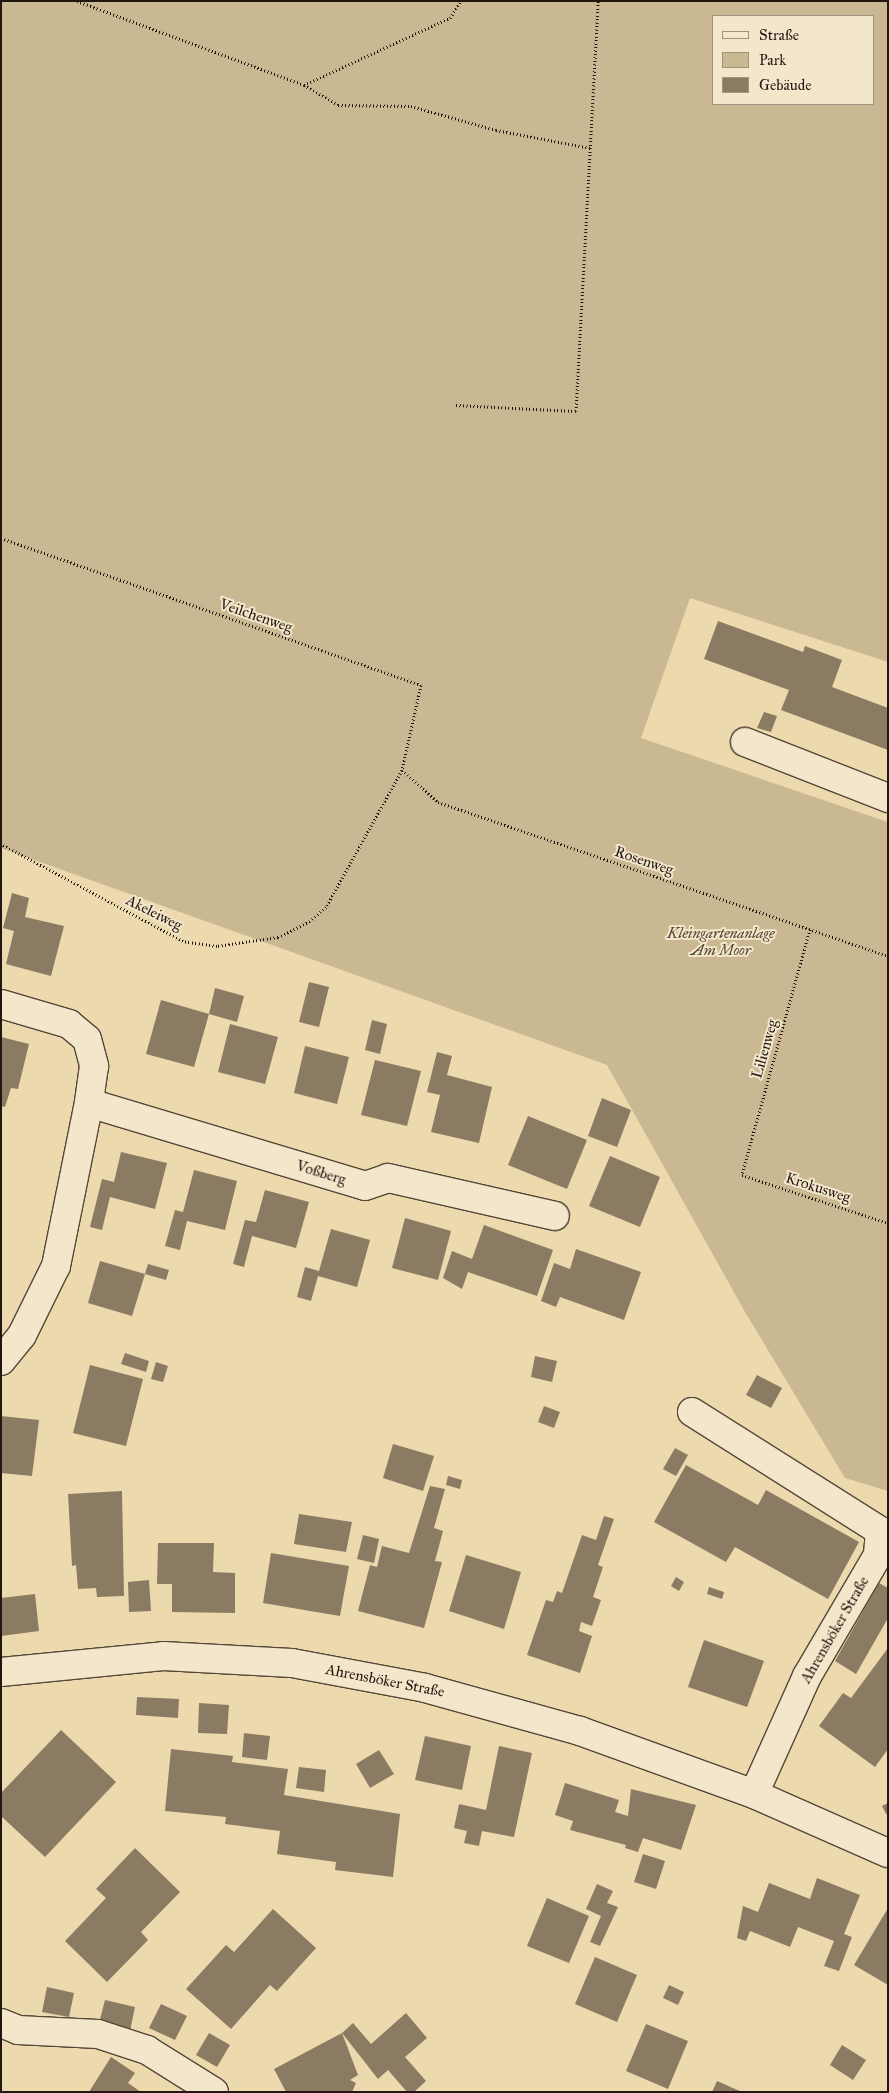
<!DOCTYPE html>
<html>
<head>
<meta charset="utf-8">
<style>
	body { margin:0 }
	#map { position:relative; width:889px; height:2093px; overflow:hidden; background:#edd9ae; font-family:"IM FELL Great Primer",serif }
	div>[style] { position:absolute }
	.green>* { inset:0; background:#cab893 }
	.building>* { inset:0; background:#8b7b62 }
	.path>* { height:3px; margin-top:-1.5px; transform-origin:0; background:repeating-linear-gradient(90deg,#211610 0 1px,transparent 0 3.5px) }
	.roads { filter:drop-shadow(1px 0 #544738) drop-shadow(-1px 0 #544738) drop-shadow(0 1px #544738) drop-shadow(0 -1px #544738) }
	.minor>* { height:28px; margin:-14px; padding:0 14px; transform-origin:14px; border-radius:14px; background:#f3e6ca }
	span { translate:-50% -50%; white-space:nowrap; text-align:center; line-height:1.15; -webkit-text-stroke:4px #f3e6ca; paint-order:stroke }
	.street-label { font-size:15px; color:#211610 }
	.park-label { font-size:15px; color:#544737; font-style:italic }
	.frame { position:absolute; inset:0; border:2px solid #211610; pointer-events:none }
	.legend { position:absolute; left:712px; top:15px; width:162px; height:90px; box-sizing:border-box; background:#f3e6ca; border:1px solid #9f9380; margin:0; padding:6px 9px; list-style:none; font-size:15px; color:#211610 }
	.legend li { display:flex; align-items:center; gap:10px; height:25px }
	.legend b { width:25px; border:1px solid #9f9380 }
</style>
</head>
<body>
<div id="map">
	<div class="green">
		<i style="clip-path:polygon(evenodd,1px 1px,888px 1px,888px 662px,690px 598px,641px 738px,888px 822px,888px 1491px,845px 1478px,745px 1312px,607px 1065px,1px 848px,1px 1px,873px 16px,873px 104px,713px 104px,713px 16px,873px 16px)"></i>
	</div>
	<div class="building">
		<i style="clip-path:polygon(718px 621px,803px 652px,805px 646px,842px 660px,832px 687px,888px 708px,888px 750px,781px 710px,789px 690px,704px 659px)"></i>
		<i style="clip-path:polygon(764px 712px,777px 716px,771px 732px,757px 728px)"></i>
		<i style="clip-path:polygon(12px 893px,29px 898px,25px 917px,64px 926px,51px 976px,6px 964px,14px 931px,3px 928px)"></i>
		<i style="clip-path:polygon(309px 982px,329px 987px,319px 1027px,299px 1022px)"></i>
		<i style="clip-path:polygon(215px 988px,244px 996px,237px 1022px,209px 1014px)"></i>
		<i style="clip-path:polygon(161px 1000px,209px 1014px,194px 1067px,146px 1054px)"></i>
		<i style="clip-path:polygon(372px 1020px,387px 1024px,380px 1054px,365px 1050px)"></i>
		<i style="clip-path:polygon(230px 1024px,278px 1037px,265px 1084px,218px 1072px)"></i>
		<i style="clip-path:polygon(1px 1037px,29px 1044px,18px 1089px,11px 1088px,5px 1107px,1px 1106px)"></i>
		<i style="clip-path:polygon(305px 1046px,349px 1057px,337px 1104px,294px 1093px)"></i>
		<i style="clip-path:polygon(437px 1052px,452px 1056px,447px 1075px,492px 1087px,479px 1143px,431px 1132px,440px 1095px,427px 1092px)"></i>
		<i style="clip-path:polygon(375px 1060px,421px 1071px,407px 1126px,361px 1115px)"></i>
		<i style="clip-path:polygon(602px 1098px,631px 1110px,617px 1147px,588px 1136px)"></i>
		<i style="clip-path:polygon(528px 1116px,587px 1140px,567px 1189px,508px 1165px)"></i>
		<i style="clip-path:polygon(121px 1152px,167px 1163px,155px 1209px,110px 1197px,102px 1230px,90px 1227px,102px 1179px,114px 1182px)"></i>
		<i style="clip-path:polygon(610px 1156px,660px 1177px,640px 1227px,589px 1206px)"></i>
		<i style="clip-path:polygon(194px 1170px,237px 1181px,225px 1230px,187px 1221px,180px 1250px,165px 1246px,175px 1210px,183px 1212px)"></i>
		<i style="clip-path:polygon(265px 1190px,309px 1202px,296px 1248px,252px 1236px,244px 1267px,233px 1264px,245px 1220px,256px 1222px)"></i>
		<i style="clip-path:polygon(405px 1218px,451px 1231px,438px 1280px,392px 1268px)"></i>
		<i style="clip-path:polygon(484px 1225px,553px 1250px,537px 1296px,468px 1272px,462px 1289px,443px 1278px,452px 1251px,472px 1259px)"></i>
		<i style="clip-path:polygon(331px 1229px,370px 1240px,357px 1287px,318px 1276px,311px 1301px,297px 1297px,305px 1267px,319px 1271px)"></i>
		<i style="clip-path:polygon(576px 1249px,641px 1272px,624px 1320px,560px 1297px,556px 1307px,541px 1301px,554px 1263px,570px 1269px)"></i>
		<i style="clip-path:polygon(100px 1261px,145px 1274px,132px 1316px,88px 1303px)"></i>
		<i style="clip-path:polygon(148px 1264px,169px 1270px,166px 1280px,145px 1274px)"></i>
		<i style="clip-path:polygon(125px 1353px,149px 1361px,146px 1372px,121px 1364px)"></i>
		<i style="clip-path:polygon(535px 1356px,557px 1361px,552px 1382px,531px 1377px)"></i>
		<i style="clip-path:polygon(156px 1362px,168px 1366px,163px 1382px,151px 1379px)"></i>
		<i style="clip-path:polygon(90px 1365px,143px 1379px,126px 1446px,73px 1433px)"></i>
		<i style="clip-path:polygon(757px 1375px,782px 1388px,771px 1408px,746px 1395px)"></i>
		<i style="clip-path:polygon(544px 1406px,560px 1412px,554px 1428px,538px 1422px)"></i>
		<i style="clip-path:polygon(1px 1416px,39px 1420px,32px 1476px,1px 1473px)"></i>
		<i style="clip-path:polygon(393px 1444px,434px 1456px,423px 1491px,383px 1478px)"></i>
		<i style="clip-path:polygon(675px 1448px,688px 1455px,676px 1476px,663px 1469px)"></i>
		<i style="clip-path:polygon(686px 1465px,758px 1505px,766px 1490px,859px 1542px,828px 1599px,735px 1547px,726px 1562px,654px 1522px)"></i>
		<i style="clip-path:polygon(448px 1476px,462px 1480px,460px 1489px,446px 1485px)"></i>
		<i style="clip-path:polygon(430px 1486px,445px 1489px,434px 1528px,443px 1531px,435px 1561px,442px 1562px,424px 1628px,358px 1611px,370px 1565px,377px 1567px,382px 1546px,409px 1553px)"></i>
		<i style="clip-path:polygon(122px 1491px,124px 1596px,97px 1597px,96px 1588px,78px 1589px,76px 1565px,72px 1566px,68px 1494px)"></i>
		<i style="clip-path:polygon(299px 1514px,352px 1522px,346px 1552px,294px 1544px)"></i>
		<i style="clip-path:polygon(604px 1516px,614px 1519px,598px 1565px,603px 1567px,593px 1597px,601px 1600px,592px 1626px,581px 1622px,579px 1631px,592px 1636px,580px 1673px,527px 1655px,546px 1600px,553px 1602px,557px 1591px,562px 1593px,582px 1535px,596px 1540px)"></i>
		<i style="clip-path:polygon(363px 1535px,379px 1539px,374px 1563px,357px 1559px)"></i>
		<i style="clip-path:polygon(158px 1543px,214px 1543px,213px 1572px,235px 1573px,235px 1613px,172px 1612px,172px 1584px,157px 1584px)"></i>
		<i style="clip-path:polygon(271px 1553px,349px 1566px,340px 1616px,263px 1603px)"></i>
		<i style="clip-path:polygon(466px 1555px,521px 1572px,504px 1629px,449px 1611px)"></i>
		<i style="clip-path:polygon(676px 1577px,684px 1582px,679px 1591px,671px 1586px)"></i>
		<i style="clip-path:polygon(149px 1580px,151px 1611px,129px 1612px,128px 1582px)"></i>
		<i style="clip-path:polygon(879px 1583px,888px 1588px,888px 1618px,856px 1674px,835px 1661px)"></i>
		<i style="clip-path:polygon(709px 1587px,724px 1592px,722px 1599px,707px 1594px)"></i>
		<i style="clip-path:polygon(35px 1594px,39px 1631px,1px 1636px,1px 1598px)"></i>
		<i style="clip-path:polygon(704px 1640px,764px 1661px,747px 1707px,688px 1687px)"></i>
		<i style="clip-path:polygon(888px 1648px,888px 1749px,875px 1767px,819px 1726px,843px 1693px,851px 1698px)"></i>
		<i style="clip-path:polygon(137px 1697px,179px 1699px,178px 1718px,136px 1715px)"></i>
		<i style="clip-path:polygon(199px 1703px,229px 1705px,227px 1734px,198px 1733px)"></i>
		<i style="clip-path:polygon(61px 1730px,116px 1782px,45px 1857px,1px 1816px,1px 1793px)"></i>
		<i style="clip-path:polygon(244px 1733px,270px 1736px,267px 1760px,242px 1757px)"></i>
		<i style="clip-path:polygon(425px 1736px,471px 1746px,462px 1790px,415px 1780px)"></i>
		<i style="clip-path:polygon(499px 1746px,532px 1753px,514px 1837px,482px 1831px,479px 1846px,464px 1843px,467px 1831px,454px 1828px,459px 1804px,486px 1810px)"></i>
		<i style="clip-path:polygon(171px 1749px,233px 1756px,232px 1762px,288px 1769px,284px 1795px,400px 1814px,393px 1877px,335px 1870px,336px 1862px,277px 1854px,280px 1831px,225px 1824px,226px 1817px,165px 1811px)"></i>
		<i style="clip-path:polygon(379px 1750px,394px 1774px,370px 1788px,356px 1764px)"></i>
		<i style="clip-path:polygon(299px 1767px,326px 1770px,324px 1792px,296px 1788px)"></i>
		<i style="clip-path:polygon(565px 1783px,619px 1800px,615px 1812px,628px 1816px,631px 1789px,696px 1805px,681px 1850px,643px 1838px,638px 1852px,625px 1848px,626px 1845px,570px 1830px,573px 1821px,555px 1815px)"></i>
		<i style="clip-path:polygon(888px 1803px,888px 1813px,886px 1814px,882px 1806px)"></i>
		<i style="clip-path:polygon(135px 1848px,180px 1892px,141px 1932px,148px 1940px,107px 1982px,65px 1941px,106px 1898px,96px 1889px)"></i>
		<i style="clip-path:polygon(643px 1854px,665px 1861px,656px 1889px,634px 1882px)"></i>
		<i style="clip-path:polygon(817px 1878px,860px 1895px,844px 1934px,852px 1937px,839px 1971px,824px 1966px,834px 1941px,798px 1927px,790px 1947px,750px 1931px,746px 1941px,737px 1938px,743px 1906px,758px 1912px,769px 1883px,810px 1899px)"></i>
		<i style="clip-path:polygon(597px 1884px,613px 1891px,607px 1903px,618px 1907px,600px 1946px,590px 1942px,601px 1916px,586px 1909px)"></i>
		<i style="clip-path:polygon(547px 1898px,589px 1916px,569px 1963px,527px 1946px)"></i>
		<i style="clip-path:polygon(888px 1908px,888px 1985px,854px 1965px)"></i>
		<i style="clip-path:polygon(273px 1909px,316px 1948px,277px 1991px,270px 1985px,231px 2029px,186px 1989px,226px 1945px,234px 1952px)"></i>
		<i style="clip-path:polygon(595px 1957px,637px 1975px,617px 2022px,575px 2004px)"></i>
		<i style="clip-path:polygon(669px 1985px,684px 1992px,678px 2005px,663px 1998px)"></i>
		<i style="clip-path:polygon(47px 1987px,74px 1993px,69px 2017px,42px 2012px)"></i>
		<i style="clip-path:polygon(105px 2000px,135px 2007px,130px 2031px,99px 2023px)"></i>
		<i style="clip-path:polygon(161px 2004px,187px 2016px,175px 2040px,149px 2028px)"></i>
		<i style="clip-path:polygon(406px 2013px,427px 2038px,405px 2057px,426px 2081px,414px 2092px,407px 2092px,388px 2070px,378px 2079px,342px 2033px,353px 2023px,371px 2044px)"></i>
		<i style="clip-path:polygon(646px 2024px,688px 2041px,668px 2089px,626px 2071px)"></i>
		<i style="clip-path:polygon(209px 2033px,230px 2045px,217px 2067px,196px 2055px)"></i>
		<i style="clip-path:polygon(342px 2033px,358px 2075px,350px 2080px,356px 2083px,352px 2092px,286px 2092px,274px 2069px)"></i>
		<i style="clip-path:polygon(842px 2045px,866px 2060px,853px 2080px,830px 2065px)"></i>
		<i style="clip-path:polygon(111px 2057px,135px 2073px,128px 2083px,141px 2092px,89px 2092px)"></i>
		<i style="clip-path:polygon(717px 2081px,742px 2092px,712px 2092px)"></i>
	</div>
	<div class="path">
		<i style="left:77px;top:1px;width:242px;rotate:20.3deg"></i>
		<i style="left:304px;top:85px;width:161px;rotate:-24.7deg"></i>
		<i style="left:450px;top:18px;width:20px;rotate:-57deg"></i>
		<i style="left:304px;top:85px;width:39px;rotate:30deg"></i>
		<i style="left:338px;top:105px;width:73px;rotate:0.8deg"></i>
		<i style="left:411px;top:106px;width:88px;rotate:15.8deg"></i>
		<i style="left:496px;top:130px;width:96px;rotate:10.8deg"></i>
		<i style="left:456px;top:405px;width:120px;rotate:2.9deg"></i>
		<i style="left:576px;top:411px;width:411px;rotate:-86.9deg"></i>
		<i style="left:1px;top:538px;width:445px;rotate:19.3deg"></i>
		<i style="left:421px;top:685px;width:87px;rotate:102.6deg"></i>
		<i style="left:402px;top:770px;width:157px;rotate:119deg"></i>
		<i style="left:326px;top:907px;width:21px;rotate:139deg"></i>
		<i style="left:310px;top:921px;width:36px;rotate:153deg"></i>
		<i style="left:278px;top:937px;width:62px;rotate:171.6deg"></i>
		<i style="left:217px;top:946px;width:34px;rotate:-172deg"></i>
		<i style="left:183px;top:941px;width:206px;rotate:-151.9deg"></i>
		<i style="left:402px;top:770px;width:48px;rotate:41.6deg"></i>
		<i style="left:438px;top:802px;width:476px;rotate:18.9deg"></i>
		<i style="left:810px;top:929px;width:255px;rotate:105.5deg"></i>
		<i style="left:742px;top:1175px;width:154px;rotate:18.2deg"></i>
	</div>
	<div class="roads">
		<div class="minor">
			<i style="left:745px;top:742px;width:154px;rotate:21.4deg"></i>
			<i style="left:1px;top:1004px;width:71px;rotate:16.4deg"></i>
			<i style="left:69px;top:1024px;width:23px;rotate:40deg"></i>
			<i style="left:87px;top:1039px;width:28px;rotate:75deg"></i>
			<i style="left:94px;top:1066px;width:37px;rotate:98deg"></i>
			<i style="left:1px;top:1361px;width:33px;rotate:-51deg"></i>
			<i style="left:22px;top:1335px;width:77px;rotate:-63.8deg"></i>
			<i style="left:56px;top:1266px;width:166px;rotate:-78.6deg"></i>
			<i style="left:89px;top:1103px;width:288px;rotate:16.7deg"></i>
			<i style="left:365px;top:1186px;width:24px;rotate:-19deg"></i>
			<i style="left:388px;top:1178px;width:171px;rotate:12.8deg"></i>
			<i style="left:692px;top:1412px;width:222px;rotate:32.3deg"></i>
			<i style="left:880px;top:1531px;width:24px;rotate:95deg"></i>
			<i style="left:878px;top:1555px;width:140px;rotate:120.4deg"></i>
			<i style="left:807px;top:1676px;width:129px;rotate:114.2deg"></i>
			<i style="left:1px;top:1672px;width:163px;rotate:-5.6deg"></i>
			<i style="left:163px;top:1656px;width:129px;rotate:3.1deg"></i>
			<i style="left:292px;top:1663px;width:135px;rotate:10.6deg"></i>
			<i style="left:425px;top:1688px;width:161px;rotate:15.5deg"></i>
			<i style="left:580px;top:1731px;width:185px;rotate:19.9deg"></i>
			<i style="left:754px;top:1794px;width:146px;rotate:23.8deg"></i>
			<i style="left:1px;top:2023px;width:18px;rotate:22deg"></i>
			<i style="left:18px;top:2030px;width:80px;rotate:2.9deg"></i>
			<i style="left:98px;top:2034px;width:52px;rotate:18.1deg"></i>
			<i style="left:147px;top:2050px;width:79px;rotate:32.1deg"></i>
		</div>
	</div>
	<div class="street-label">
		<span style="left:256px;top:616px;rotate:19deg">Veilchenweg</span>
		<span style="left:644px;top:861px;rotate:19deg">Rosenweg</span>
		<span style="left:154px;top:913px;rotate:27deg">Akeleiweg</span>
		<span style="left:765px;top:1049px;rotate:-74deg">Lilienweg</span>
		<span style="left:321px;top:1173px;rotate:17deg">Voßberg</span>
		<span style="left:818px;top:1188px;rotate:18deg">Krokusweg</span>
		<span style="left:835px;top:1630px;rotate:-60deg">Ahrensböker Straße</span>
		<span style="left:385px;top:1681px;rotate:11deg">Ahrensböker Straße</span>
	</div>
	<div class="park-label">
		<span style="left:721px;top:942px">Kleingartenanlage<br>Am Moor</span>
	</div>
	<div class="frame"></div>
	<ul class="legend">
	<li><b style="height:6px;background:#f3e6ca"></b>Straße</li>
	<li><b style="height:14px;background:#cab893"></b>Park</li>
	<li><b style="height:14px;background:#8b7b62"></b>Gebäude</li>
	</ul>
</div>
</body>
</html>
